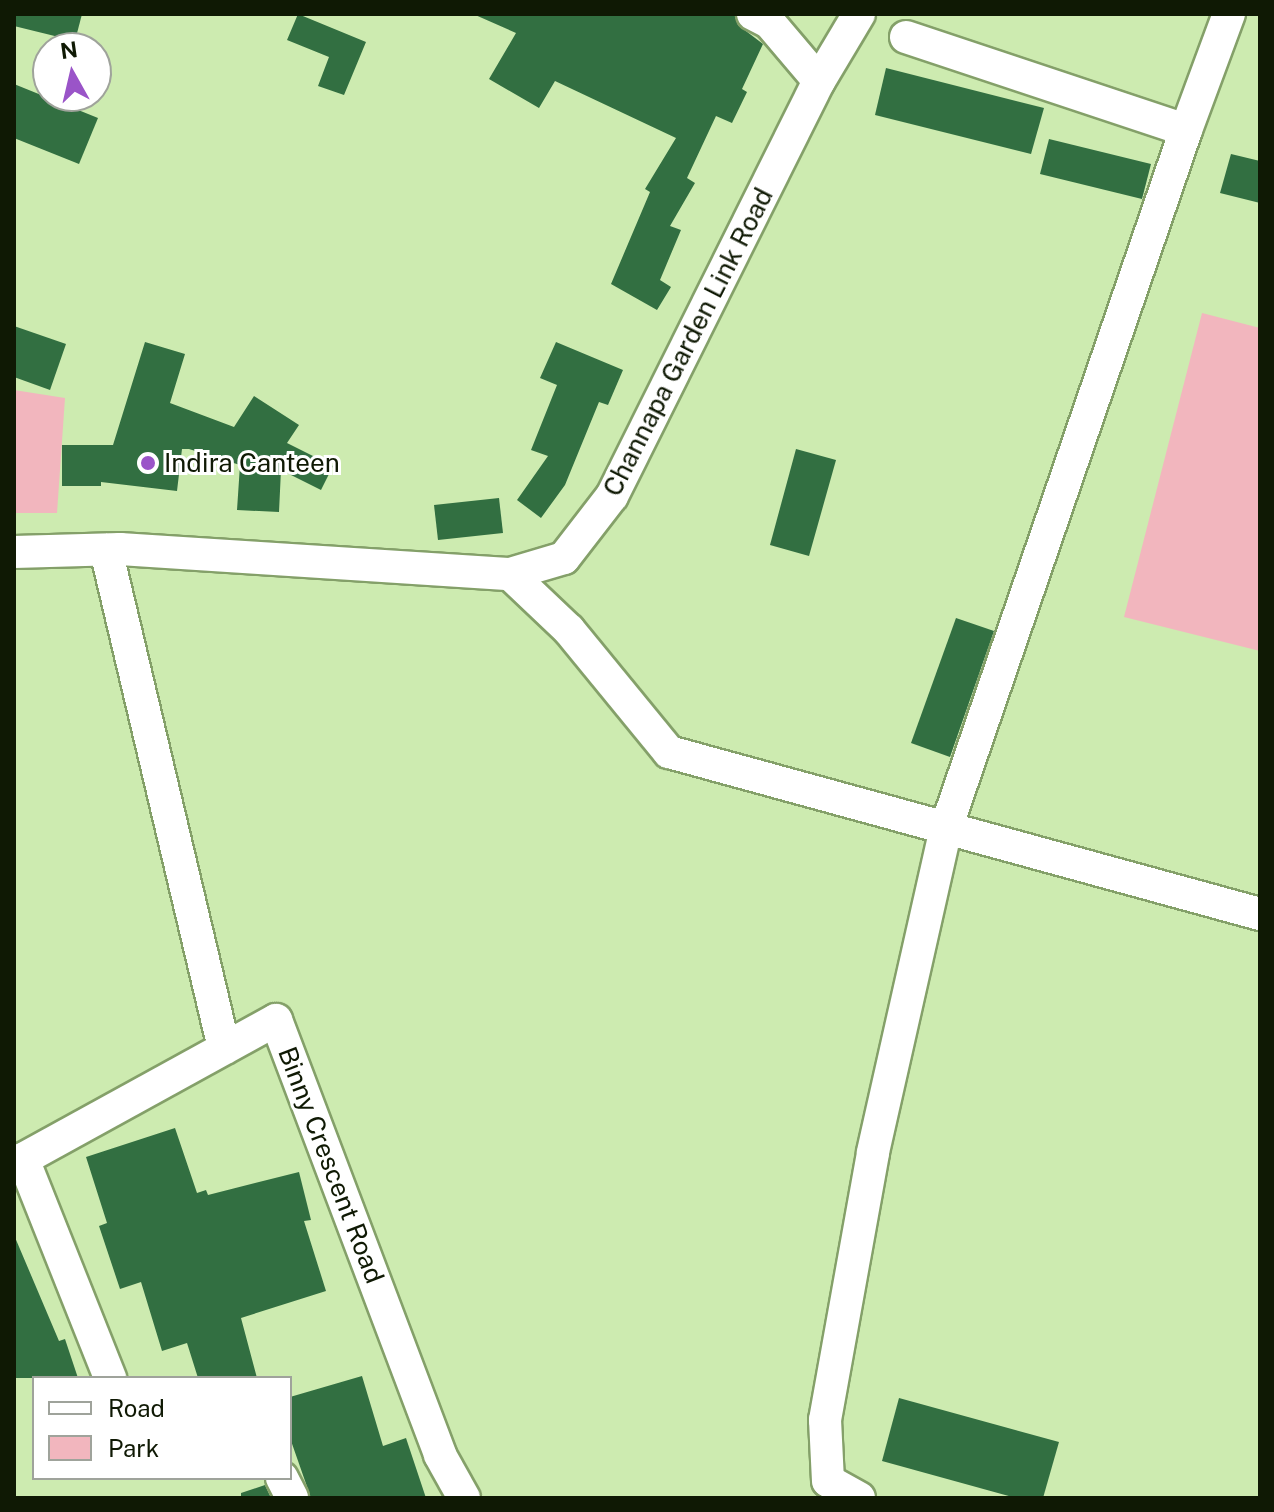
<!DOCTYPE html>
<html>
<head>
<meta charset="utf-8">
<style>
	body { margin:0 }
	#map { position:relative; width:1274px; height:1512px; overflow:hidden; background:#cdebb0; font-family:"Public Sans",sans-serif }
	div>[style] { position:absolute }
	.green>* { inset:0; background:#f2b6be }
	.building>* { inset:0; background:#326f41 }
	.roads { filter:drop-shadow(2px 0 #84a069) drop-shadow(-2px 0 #84a069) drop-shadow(0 2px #84a069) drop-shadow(0 -2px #84a069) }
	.minor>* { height:32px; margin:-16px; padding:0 16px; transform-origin:16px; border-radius:16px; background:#fff }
	.dots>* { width:22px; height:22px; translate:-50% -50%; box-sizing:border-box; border:4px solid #fff; border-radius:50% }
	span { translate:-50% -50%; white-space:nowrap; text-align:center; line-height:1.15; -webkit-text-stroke:6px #fff; paint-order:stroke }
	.street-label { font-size:26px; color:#0f1904 }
	.poi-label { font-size:26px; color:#0f1904 }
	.left { translate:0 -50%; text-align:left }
	.frame { position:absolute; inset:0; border:16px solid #0f1904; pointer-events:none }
	.legend { position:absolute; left:32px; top:1376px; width:260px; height:104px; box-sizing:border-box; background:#fff; border:2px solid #9fa39b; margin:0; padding:10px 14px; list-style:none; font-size:24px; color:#0f1904 }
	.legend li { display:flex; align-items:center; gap:16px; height:40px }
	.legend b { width:40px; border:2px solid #9fa39b }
	.north { position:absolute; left:32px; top:32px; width:80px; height:80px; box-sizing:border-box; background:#fff; border:2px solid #9fa39b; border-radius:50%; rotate:352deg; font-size:22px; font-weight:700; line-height:32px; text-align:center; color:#0f1904 }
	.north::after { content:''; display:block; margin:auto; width:28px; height:36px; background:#9a54c8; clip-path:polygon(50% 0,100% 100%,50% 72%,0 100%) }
</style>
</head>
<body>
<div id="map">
	<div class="green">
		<i style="clip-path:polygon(1202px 313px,1260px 328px,1260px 651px,1124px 617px)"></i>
		<i style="clip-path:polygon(14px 390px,65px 398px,57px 513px,14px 513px)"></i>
	</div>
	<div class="building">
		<i style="clip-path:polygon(14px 14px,82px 14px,75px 41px,14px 26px)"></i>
		<i style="clip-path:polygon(298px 14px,366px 42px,344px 95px,318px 86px,329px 57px,287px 40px)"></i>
		<i style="clip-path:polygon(473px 14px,734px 14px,738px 25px,763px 44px,742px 89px,747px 92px,732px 123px,716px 116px,687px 178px,695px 183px,670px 226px,681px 230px,660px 280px,671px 287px,657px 310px,611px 284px,650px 192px,645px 189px,676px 138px,555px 81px,539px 108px,489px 79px,516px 33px)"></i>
		<i style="clip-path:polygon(886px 68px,1044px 108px,1031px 154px,875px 115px)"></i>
		<i style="clip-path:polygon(14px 84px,98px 118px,79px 164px,14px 138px)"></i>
		<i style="clip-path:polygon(1049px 139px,1151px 164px,1142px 199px,1040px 174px)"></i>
		<i style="clip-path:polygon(1231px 154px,1260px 161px,1260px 203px,1220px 193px)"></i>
		<i style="clip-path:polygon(14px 326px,66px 344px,50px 390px,14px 377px)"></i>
		<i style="clip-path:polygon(145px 342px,185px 354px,170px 403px,234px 427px,254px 396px,299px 425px,287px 443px,333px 466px,321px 490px,281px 470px,279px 512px,237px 510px,240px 465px,189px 449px,182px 449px,177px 491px,101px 482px,101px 486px,62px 486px,62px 445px,113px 445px)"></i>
		<i style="clip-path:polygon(556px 342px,623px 370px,608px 405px,599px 402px,565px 485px,541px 518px,517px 500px,548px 456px,531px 450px,557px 385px,540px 378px)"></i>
		<i style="clip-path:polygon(796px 449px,836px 460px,809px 556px,770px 545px)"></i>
		<i style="clip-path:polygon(499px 498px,503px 533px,438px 540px,434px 505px)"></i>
		<i style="clip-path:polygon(956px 618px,994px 631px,950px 757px,911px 743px)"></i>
		<i style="clip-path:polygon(175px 1128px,197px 1193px,206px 1190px,208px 1195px,299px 1172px,311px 1220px,304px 1221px,326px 1291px,241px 1318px,257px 1378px,198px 1378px,187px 1343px,162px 1351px,141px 1282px,120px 1289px,99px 1226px,107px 1223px,86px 1157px)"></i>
		<i style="clip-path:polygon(14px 1235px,59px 1341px,65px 1339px,78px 1378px,14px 1378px)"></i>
		<i style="clip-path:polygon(362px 1376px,383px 1446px,406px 1438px,426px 1498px,311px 1498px,290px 1438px,290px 1397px)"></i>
		<i style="clip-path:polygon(899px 1398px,1059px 1442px,1043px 1498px,1016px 1498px,882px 1461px)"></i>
		<i style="clip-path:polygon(265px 1485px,271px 1498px,241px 1498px,241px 1493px)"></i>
	</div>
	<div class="roads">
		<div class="minor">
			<i style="left:753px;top:14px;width:18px;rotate:27deg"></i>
			<i style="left:769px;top:22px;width:77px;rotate:49.7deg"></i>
			<i style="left:906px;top:37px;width:295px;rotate:18.4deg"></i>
			<i style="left:1186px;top:130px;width:124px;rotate:-69.7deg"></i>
			<i style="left:106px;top:550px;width:512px;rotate:76.67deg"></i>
			<i style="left:14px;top:552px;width:106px;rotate:-1.6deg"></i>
			<i style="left:120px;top:549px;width:391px;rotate:3.7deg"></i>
			<i style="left:510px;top:574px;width:56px;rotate:-16.5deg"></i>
			<i style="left:564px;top:558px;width:78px;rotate:-52.3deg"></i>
			<i style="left:612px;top:496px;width:464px;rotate:-63.5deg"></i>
			<i style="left:819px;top:81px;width:78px;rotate:-59.2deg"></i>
			<i style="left:510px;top:574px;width:81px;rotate:43.5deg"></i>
			<i style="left:569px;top:630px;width:158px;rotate:50.7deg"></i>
			<i style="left:669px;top:752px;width:613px;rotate:15.33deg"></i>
			<i style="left:23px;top:1159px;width:236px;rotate:68.3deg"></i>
			<i style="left:14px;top:1164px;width:299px;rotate:-28.8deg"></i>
			<i style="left:276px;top:1020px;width:465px;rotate:69.3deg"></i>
			<i style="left:440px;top:1455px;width:49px;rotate:60.8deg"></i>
			<i style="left:282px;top:1478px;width:22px;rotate:63deg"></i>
			<i style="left:859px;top:1498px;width:35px;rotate:-151deg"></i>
			<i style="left:828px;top:1481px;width:61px;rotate:-92.8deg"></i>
			<i style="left:825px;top:1420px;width:272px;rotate:-79.8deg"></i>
			<i style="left:873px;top:1152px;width:332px;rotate:-77.3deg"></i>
			<i style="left:946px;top:828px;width:738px;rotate:-71.03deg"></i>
		</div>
	</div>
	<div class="dots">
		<i style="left:148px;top:463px;background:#9a54c8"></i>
	</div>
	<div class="street-label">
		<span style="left:688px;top:342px;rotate:-63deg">Channapa Garden Link Road</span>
		<span style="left:331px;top:1165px;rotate:69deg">Binny Crescent Road</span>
	</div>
	<div class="poi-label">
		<span class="left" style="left:164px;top:463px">Indira Canteen</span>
	</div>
	<div class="frame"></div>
	<ul class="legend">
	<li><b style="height:10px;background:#fff"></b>Road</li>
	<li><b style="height:22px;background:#f2b6be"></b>Park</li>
	</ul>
	<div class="north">N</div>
</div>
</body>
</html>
